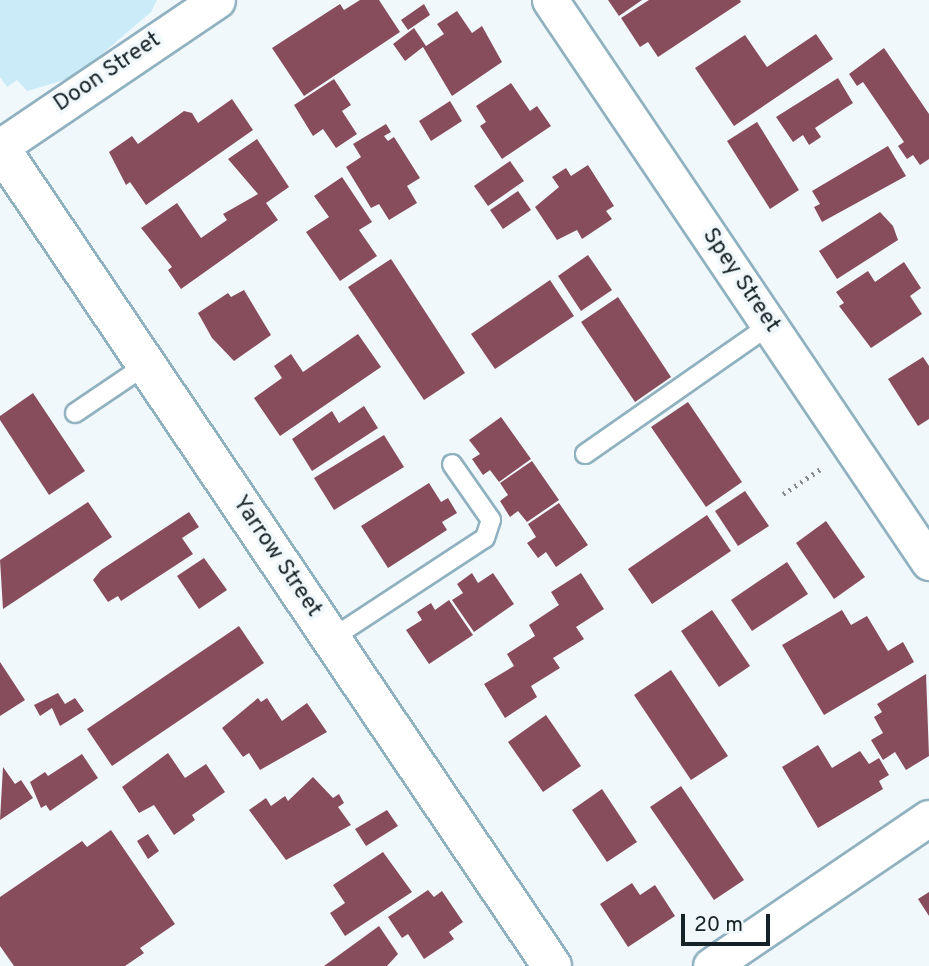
<!DOCTYPE html>
<html>
<head>
<meta charset="utf-8">
<style>
	body { margin:0 }
	#map { position:relative; width:929px; height:966px; overflow:hidden; background:#f1f8fb; font-family:Overpass,sans-serif }
	div>[style] { position:absolute }
	.green>* { inset:0; background:#cbebf9 }
	.building>* { inset:0; background:#884d5d }
	.path>* { height:4.5px; margin-top:-2.25px; transform-origin:0; background:repeating-linear-gradient(90deg,#818b90 0 2px,transparent 0 7px) }
	.roads { filter:drop-shadow(2px 0 #90b1c0) drop-shadow(-2px 0 #90b1c0) drop-shadow(0 2px #90b1c0) drop-shadow(0 -2px #90b1c0) }
	.service>* { height:18px; margin:-9px; padding:0 9px; transform-origin:9px; border-radius:9px; background:#fff }
	.minor>* { height:35px; margin:-17.5px; padding:0 17.5px; transform-origin:17.5px; border-radius:17.5px; background:#fff }
	.secondary>* { height:38px; margin:-19px; padding:0 19px; transform-origin:19px; border-radius:19px; background:#fff }
	span { translate:-50% -50%; white-space:nowrap; text-align:center; line-height:1.15; -webkit-text-stroke:7px #f1f8fb; paint-order:stroke }
	.street-label { font-size:23px; color:#152228 }
	.scale { position:absolute; left:681px; top:914px; width:89px; height:32px; box-sizing:border-box; border:4px solid #152228; border-top:0; padding-left:9px; font-size:21px; line-height:24px; white-space:nowrap; color:#152228; -webkit-text-stroke:5px #f1f8fb; paint-order:stroke }
</style>
</head>
<body>
<div id="map">
	<div class="green">
		<i style="clip-path:polygon(0 0,157px 0,151px 12px,75px 77px,27px 91px,17px 80px,7px 87px,0 77px)"></i>
	</div>
	<div class="building">
		<i style="clip-path:polygon(360px 0,379px 0,400px 32px,304px 96px,272px 48px,340px 4px,344px 10px)"></i>
		<i style="clip-path:polygon(608px 0,642px 0,619px 16px)"></i>
		<i style="clip-path:polygon(649px 0,740px 0,741px 2px,658px 57px,648px 42px,640px 47px,621px 18px)"></i>
		<i style="clip-path:polygon(424px 4px,430px 15px,408px 30px,401px 20px)"></i>
		<i style="clip-path:polygon(457px 11px,472px 33px,482px 26px,502px 62px,452px 96px,423px 47px,405px 61px,393px 44px,414px 28px,426px 46px,444px 34px,437px 24px)"></i>
		<i style="clip-path:polygon(816px 34px,833px 59px,734px 126px,695px 68px,745px 35px,767px 67px)"></i>
		<i style="clip-path:polygon(884px 48px,929px 114px,929px 159px,920px 165px,913px 155px,907px 159px,898px 146px,904px 142px,863px 82px,857px 86px,849px 74px)"></i>
		<i style="clip-path:polygon(838px 78px,853px 103px,815px 128px,821px 137px,809px 145px,803px 135px,793px 142px,776px 117px)"></i>
		<i style="clip-path:polygon(334px 79px,351px 105px,342px 111px,357px 134px,336px 148px,323px 129px,313px 136px,294px 105px)"></i>
		<i style="clip-path:polygon(511px 83px,530px 111px,537px 106px,551px 126px,502px 159px,480px 126px,486px 122px,476px 106px)"></i>
		<i style="clip-path:polygon(232px 99px,253px 130px,146px 205px,130px 182px,126px 185px,109px 152px,132px 136px,138px 144px,184px 111px,192px 113px,198px 123px)"></i>
		<i style="clip-path:polygon(450px 101px,462px 121px,431px 141px,419px 121px)"></i>
		<i style="clip-path:polygon(757px 122px,799px 190px,770px 209px,727px 141px)"></i>
		<i style="clip-path:polygon(386px 124px,391px 132px,384px 136px,388px 141px,394px 137px,420px 178px,407px 186px,417px 203px,389px 220px,379px 204px,371px 208px,346px 167px,361px 157px,353px 144px)"></i>
		<i style="clip-path:polygon(257px 139px,289px 187px,266px 203px,278px 220px,181px 289px,168px 270px,172px 267px,141px 228px,177px 203px,201px 238px,227px 220px,223px 214px,258px 194px,228px 159px)"></i>
		<i style="clip-path:polygon(888px 146px,906px 176px,822px 222px,814px 207px,820px 204px,812px 191px)"></i>
		<i style="clip-path:polygon(510px 161px,524px 181px,488px 206px,474px 186px)"></i>
		<i style="clip-path:polygon(588px 165px,614px 206px,606px 211px,612px 219px,582px 239px,577px 230px,557px 240px,535px 207px,559px 187px,552px 177px,566px 168px,571px 176px)"></i>
		<i style="clip-path:polygon(342px 177px,372px 222px,359px 230px,377px 256px,340px 281px,306px 232px,329px 217px,314px 196px)"></i>
		<i style="clip-path:polygon(518px 191px,531px 210px,503px 229px,490px 210px)"></i>
		<i style="clip-path:polygon(880px 212px,893px 226px,898px 240px,837px 279px,819px 251px)"></i>
		<i style="clip-path:polygon(588px 255px,612px 290px,581px 311px,558px 276px)"></i>
		<i style="clip-path:polygon(391px 259px,465px 373px,424px 400px,348px 287px)"></i>
		<i style="clip-path:polygon(904px 262px,921px 288px,910px 296px,922px 314px,871px 348px,839px 306px,844px 303px,836px 292px,868px 271px,875px 282px)"></i>
		<i style="clip-path:polygon(550px 280px,574px 316px,495px 369px,471px 334px)"></i>
		<i style="clip-path:polygon(244px 290px,271px 335px,234px 361px,212px 338px,198px 313px,228px 293px,231px 297px)"></i>
		<i style="clip-path:polygon(618px 297px,671px 377px,635px 402px,581px 322px)"></i>
		<i style="clip-path:polygon(358px 334px,381px 367px,280px 436px,254px 398px,282px 378px,274px 366px,291px 354px,303px 372px)"></i>
		<i style="clip-path:polygon(923px 357px,929px 366px,929px 419px,918px 426px,888px 379px)"></i>
		<i style="clip-path:polygon(33px 393px,85px 471px,49px 495px,0 420px,0 416px)"></i>
		<i style="clip-path:polygon(688px 402px,742px 482px,706px 507px,651px 427px)"></i>
		<i style="clip-path:polygon(364px 406px,378px 428px,312px 471px,292px 439px,332px 411px,339px 423px)"></i>
		<i style="clip-path:polygon(501px 417px,531px 459px,499px 482px,490px 470px,483px 475px,472px 459px,480px 454px,469px 440px)"></i>
		<i style="clip-path:polygon(384px 435px,404px 467px,334px 510px,314px 478px)"></i>
		<i style="clip-path:polygon(532px 461px,559px 500px,527px 522px,518px 511px,510px 517px,500px 501px,508px 495px,500px 483px)"></i>
		<i style="clip-path:polygon(429px 483px,441px 502px,448px 498px,457px 513px,442px 522px,447px 530px,388px 568px,361px 526px)"></i>
		<i style="clip-path:polygon(745px 491px,769px 526px,738px 546px,715px 511px)"></i>
		<i style="clip-path:polygon(88px 502px,112px 537px,3px 609px,0 560px)"></i>
		<i style="clip-path:polygon(559px 503px,588px 545px,556px 567px,546px 552px,538px 558px,527px 543px,536px 537px,528px 524px)"></i>
		<i style="clip-path:polygon(189px 512px,199px 527px,182px 538px,193px 554px,121px 601px,118px 596px,108px 602px,93px 580px,101px 570px)"></i>
		<i style="clip-path:polygon(707px 515px,731px 551px,652px 604px,628px 569px)"></i>
		<i style="clip-path:polygon(826px 521px,865px 577px,834px 599px,796px 543px)"></i>
		<i style="clip-path:polygon(204px 558px,227px 590px,199px 609px,177px 576px)"></i>
		<i style="clip-path:polygon(787px 562px,808px 594px,752px 631px,731px 600px)"></i>
		<i style="clip-path:polygon(472px 573px,478px 583px,493px 573px,514px 604px,474px 632px,452px 600px,463px 593px,457px 584px)"></i>
		<i style="clip-path:polygon(581px 573px,604px 609px,576px 627px,584px 639px,553px 658px,560px 668px,531px 686px,537px 697px,505px 718px,484px 684px,514px 666px,507px 654px,535px 636px,529px 625px,559px 605px,551px 592px)"></i>
		<i style="clip-path:polygon(449px 600px,473px 635px,429px 664px,406px 630px,422px 620px,417px 612px,431px 603px,435px 610px)"></i>
		<i style="clip-path:polygon(712px 610px,750px 666px,719px 687px,681px 631px)"></i>
		<i style="clip-path:polygon(842px 610px,851px 625px,867px 616px,888px 651px,903px 642px,914px 662px,824px 715px,782px 645px)"></i>
		<i style="clip-path:polygon(239px 626px,264px 663px,112px 766px,87px 729px)"></i>
		<i style="clip-path:polygon(0 662px,25px 700px,0 716px)"></i>
		<i style="clip-path:polygon(671px 670px,728px 756px,691px 780px,634px 695px)"></i>
		<i style="clip-path:polygon(926px 674px,929px 756px,906px 770px,895px 752px,883px 760px,871px 740px,883px 733px,874px 717px,882px 712px,877px 704px)"></i>
		<i style="clip-path:polygon(58px 693px,65px 704px,75px 698px,84px 711px,60px 726px,52px 708px,40px 716px,34px 705px)"></i>
		<i style="clip-path:polygon(258px 698px,261px 702px,267px 698px,282px 721px,307px 703px,327px 732px,260px 770px,249px 753px,243px 757px,222px 728px)"></i>
		<i style="clip-path:polygon(546px 715px,581px 766px,543px 792px,508px 742px)"></i>
		<i style="clip-path:polygon(818px 745px,832px 768px,860px 751px,869px 764px,879px 758px,889px 775px,879px 781px,883px 789px,818px 828px,782px 767px)"></i>
		<i style="clip-path:polygon(168px 753px,185px 778px,206px 764px,225px 792px,192px 815px,195px 820px,174px 835px,154px 805px,139px 813px,122px 787px)"></i>
		<i style="clip-path:polygon(82px 754px,98px 778px,50px 811px,46px 805px,41px 808px,30px 782px,45px 772px,48px 776px)"></i>
		<i style="clip-path:polygon(3px 767px,15px 784px,21px 780px,33px 798px,0 820px)"></i>
		<i style="clip-path:polygon(313px 777px,333px 798px,339px 794px,344px 803px,338px 807px,351px 825px,286px 860px,249px 810px,266px 798px,271px 806px,285px 796px,288px 801px)"></i>
		<i style="clip-path:polygon(681px 786px,744px 880px,714px 900px,650px 807px)"></i>
		<i style="clip-path:polygon(602px 789px,637px 842px,607px 862px,572px 810px)"></i>
		<i style="clip-path:polygon(387px 810px,398px 826px,366px 846px,355px 829px)"></i>
		<i style="clip-path:polygon(111px 830px,175px 924px,140px 948px,144px 953px,125px 966px,14px 966px,0 946px,0 897px,82px 841px,87px 847px)"></i>
		<i style="clip-path:polygon(148px 834px,159px 851px,148px 859px,137px 841px)"></i>
		<i style="clip-path:polygon(383px 852px,412px 892px,345px 936px,330px 913px,345px 903px,333px 885px)"></i>
		<i style="clip-path:polygon(632px 883px,640px 895px,655px 885px,675px 916px,628px 947px,600px 904px)"></i>
		<i style="clip-path:polygon(428px 890px,434px 897px,442px 891px,463px 922px,449px 932px,454px 939px,424px 959px,408px 934px,402px 938px,388px 917px)"></i>
		<i style="clip-path:polygon(929px 892px,929px 916px,918px 899px)"></i>
		<i style="clip-path:polygon(379px 926px,398px 954px,387px 966px,324px 966px)"></i>
	</div>
	<div class="path">
		<i style="left:783px;top:494px;width:47px;rotate:-33.7deg"></i>
	</div>
	<div class="roads">
		<div class="service">
			<i style="left:75px;top:413px;width:86px;rotate:-34.1deg"></i>
			<i style="left:585px;top:454px;width:226px;rotate:-34.9deg"></i>
			<i style="left:331px;top:639px;width:184px;rotate:-33.3deg"></i>
			<i style="left:485px;top:538px;width:19px;rotate:-72deg"></i>
			<i style="left:491px;top:520px;width:68px;rotate:-124.9deg"></i>
		</div>
		<div class="minor">
			<i style="left:550px;top:0;width:678px;rotate:56.01deg"></i>
			<i style="left:0;top:147px;width:262px;rotate:-34.1deg"></i>
			<i style="left:711px;top:966px;width:263px;rotate:-34.2deg"></i>
		</div>
		<div class="secondary">
			<i style="left:0;top:148px;width:987px;rotate:55.99deg"></i>
		</div>
	</div>
	<div class="street-label">
		<span style="left:108px;top:73px;rotate:-34deg">Doon Street</span>
		<span style="left:740px;top:281px;rotate:56deg">Spey Street</span>
		<span style="left:276px;top:557px;rotate:56deg">Yarrow Street</span>
	</div>
	<div class="scale">20 m</div>
</div>
</body>
</html>
